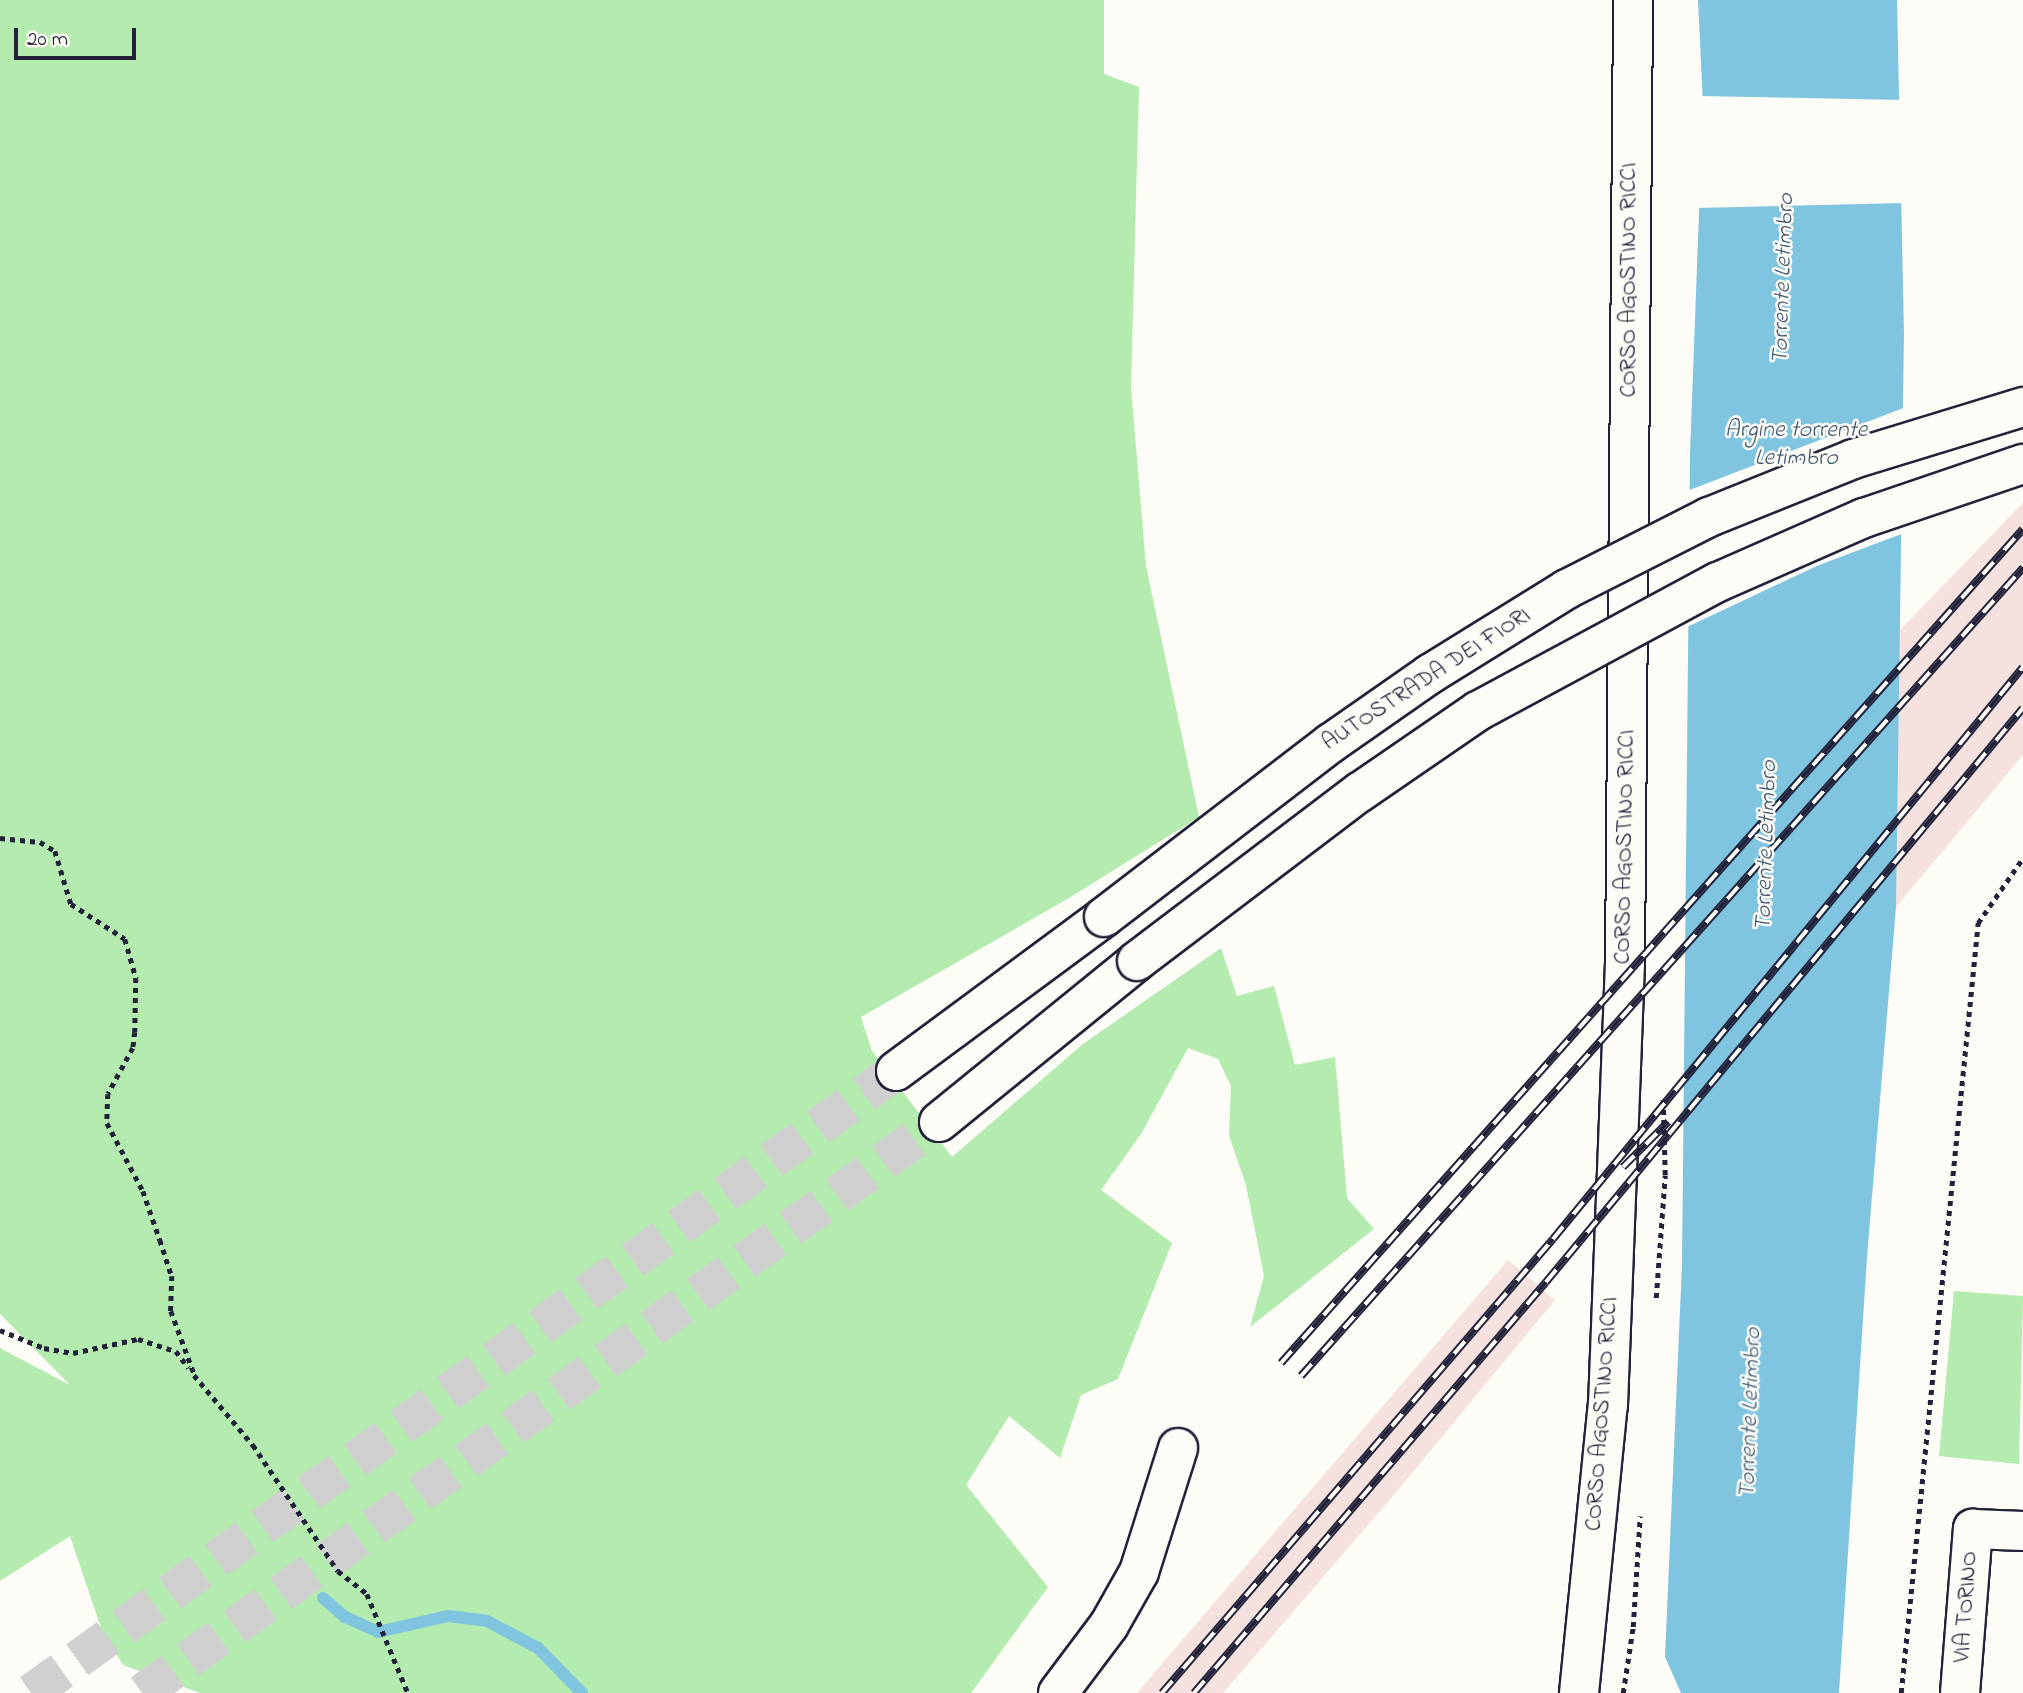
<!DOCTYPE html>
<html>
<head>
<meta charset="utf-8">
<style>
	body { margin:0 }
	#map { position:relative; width:2023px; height:1693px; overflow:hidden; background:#fdfcf7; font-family:"Indie Flower",sans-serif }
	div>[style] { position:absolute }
	.built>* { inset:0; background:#f5e2de }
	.green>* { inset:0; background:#b4ebae }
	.water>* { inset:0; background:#7fc5e0 }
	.pier>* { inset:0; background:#fdfcf7 }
	.stream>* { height:12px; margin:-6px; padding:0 6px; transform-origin:6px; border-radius:6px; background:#7fc5e0 }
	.highway-tunnel>* { height:38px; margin-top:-19px; transform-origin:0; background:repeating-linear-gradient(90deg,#d1d0d1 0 38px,transparent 0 57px) }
	.path>* { height:4.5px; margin-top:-2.25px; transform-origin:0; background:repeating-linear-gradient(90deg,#22223b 0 5px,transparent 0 10px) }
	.roads { filter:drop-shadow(2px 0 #22223b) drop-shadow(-2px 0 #22223b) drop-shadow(0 2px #22223b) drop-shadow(0 -2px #22223b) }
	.minor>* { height:38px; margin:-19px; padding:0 19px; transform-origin:19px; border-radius:19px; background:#fdfcf7 }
	.major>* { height:38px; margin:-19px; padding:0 19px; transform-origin:19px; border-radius:19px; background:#fdfcf7 }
	.highway>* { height:38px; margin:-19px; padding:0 19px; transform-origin:19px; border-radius:19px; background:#fdfcf7 }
	.rail>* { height:8px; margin-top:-4px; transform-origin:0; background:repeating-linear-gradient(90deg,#fdfcf7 0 16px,#22223b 0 32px); box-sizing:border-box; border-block:2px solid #22223b }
	.bridges { filter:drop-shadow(2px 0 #22223b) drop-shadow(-2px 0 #22223b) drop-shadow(0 2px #22223b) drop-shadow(0 -2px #22223b) }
	.highway-bridge>* { height:38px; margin:-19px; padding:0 19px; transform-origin:19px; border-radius:19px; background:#fdfcf7 }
	span { translate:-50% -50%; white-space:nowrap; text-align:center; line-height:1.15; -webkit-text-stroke:5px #fdfcf7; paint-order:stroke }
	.street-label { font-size:23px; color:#22223b }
	.water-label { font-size:24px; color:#435b75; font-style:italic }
	.scale { position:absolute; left:14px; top:28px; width:122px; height:32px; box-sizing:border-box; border:4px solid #22223b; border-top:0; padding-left:9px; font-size:21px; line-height:24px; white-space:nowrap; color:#22223b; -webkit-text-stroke:5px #fdfcf7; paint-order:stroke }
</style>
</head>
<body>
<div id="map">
	<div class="built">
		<i style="clip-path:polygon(2023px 503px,2023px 755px,1896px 907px,1899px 631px)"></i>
		<i style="clip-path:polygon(1508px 1260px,1555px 1300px,1393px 1496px,1223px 1693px,1137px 1693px)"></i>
	</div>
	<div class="green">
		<i style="clip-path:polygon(0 0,1104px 0,1104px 74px,1139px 87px,1131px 387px,1146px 566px,1199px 817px,1069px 898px,861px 1017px,872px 1051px,952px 1157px,1083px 1044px,1221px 948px,1237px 996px,1274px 986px,1295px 1065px,1335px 1057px,1347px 1198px,1374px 1229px,1250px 1327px,1264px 1276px,1246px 1185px,1229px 1136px,1231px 1086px,1218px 1059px,1188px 1048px,1141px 1134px,1101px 1190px,1172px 1243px,1118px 1379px,1081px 1395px,1060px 1458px,1009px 1416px,966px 1485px,1048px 1587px,971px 1693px,200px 1693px,123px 1665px,102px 1631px,70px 1536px,0 1581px,0 1348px,70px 1385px,0 1314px)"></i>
		<i style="clip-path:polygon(1954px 1291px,2023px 1296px,2019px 1464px,1939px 1456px)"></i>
	</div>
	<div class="water">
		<i style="clip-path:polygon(1698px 0,1897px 0,1904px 333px,1896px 907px,1867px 1257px,1839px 1693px,1681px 1693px,1665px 1657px,1682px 1264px,1690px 454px,1703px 105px)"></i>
	</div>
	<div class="pier">
		<i style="clip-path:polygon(1699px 96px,1905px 100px,1906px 203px,1697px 208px)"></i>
		<i style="clip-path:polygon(1906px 407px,1904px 533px,1819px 565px,1687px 627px,1687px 491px)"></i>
	</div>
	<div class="stream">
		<i style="left:323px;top:1598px;width:29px;rotate:41deg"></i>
		<i style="left:345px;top:1617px;width:36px;rotate:24deg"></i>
		<i style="left:378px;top:1632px;width:72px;rotate:-12.9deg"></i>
		<i style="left:448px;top:1616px;width:39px;rotate:7deg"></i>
		<i style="left:487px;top:1621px;width:58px;rotate:27.9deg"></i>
		<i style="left:538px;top:1648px;width:63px;rotate:45.6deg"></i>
	</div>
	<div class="highway-tunnel">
		<i style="left:31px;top:1693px;width:1065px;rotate:-35.72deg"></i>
		<i style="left:142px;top:1693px;width:980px;rotate:-35.62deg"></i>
	</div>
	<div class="path">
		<i style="left:0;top:838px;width:40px;rotate:5.7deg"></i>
		<i style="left:40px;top:842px;width:17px;rotate:31deg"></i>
		<i style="left:55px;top:851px;width:55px;rotate:73.2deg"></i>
		<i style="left:71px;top:904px;width:64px;rotate:32.9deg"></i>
		<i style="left:125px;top:939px;width:41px;rotate:74.2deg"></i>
		<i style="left:136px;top:978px;width:54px;rotate:91.1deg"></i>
		<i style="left:135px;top:1032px;width:16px;rotate:97deg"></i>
		<i style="left:133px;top:1048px;width:52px;rotate:118.5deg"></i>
		<i style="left:108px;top:1094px;width:29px;rotate:92deg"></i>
		<i style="left:107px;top:1123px;width:77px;rotate:62.1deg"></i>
		<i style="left:143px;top:1191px;width:52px;rotate:70.9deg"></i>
		<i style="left:160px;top:1240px;width:38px;rotate:72deg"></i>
		<i style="left:172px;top:1276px;width:35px;rotate:92deg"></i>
		<i style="left:171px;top:1311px;width:69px;rotate:69.7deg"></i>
		<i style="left:1656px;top:1298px;width:123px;rotate:-85.8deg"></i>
		<i style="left:1665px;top:1175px;width:78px;rotate:-91.5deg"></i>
		<i style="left:0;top:1330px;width:48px;rotate:22.2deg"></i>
		<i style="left:44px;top:1348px;width:29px;rotate:10deg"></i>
		<i style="left:73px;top:1353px;width:66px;rotate:-12.2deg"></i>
		<i style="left:138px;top:1339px;width:40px;rotate:18deg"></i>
		<i style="left:176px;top:1351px;width:21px;rotate:53deg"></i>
		<i style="left:194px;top:1375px;width:92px;rotate:49.9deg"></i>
		<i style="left:253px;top:1445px;width:152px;rotate:56deg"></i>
		<i style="left:338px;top:1571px;width:37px;rotate:38deg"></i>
		<i style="left:367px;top:1594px;width:107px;rotate:67.5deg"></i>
		<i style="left:1623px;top:1693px;width:67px;rotate:-81.4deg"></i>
		<i style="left:1633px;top:1627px;width:111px;rotate:-86.4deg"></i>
		<i style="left:1901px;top:1693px;width:774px;rotate:-84.29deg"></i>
		<i style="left:1978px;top:923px;width:79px;rotate:-55.3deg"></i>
	</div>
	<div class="roads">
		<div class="minor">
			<i style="left:1058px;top:1693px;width:85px;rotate:-53.1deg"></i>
			<i style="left:1109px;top:1625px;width:61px;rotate:-60.5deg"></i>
			<i style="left:1139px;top:1572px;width:130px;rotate:-72.5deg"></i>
			<i style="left:1960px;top:1693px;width:165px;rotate:-85.5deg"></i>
			<i style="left:1973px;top:1529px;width:50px;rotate:2.3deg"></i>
		</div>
		<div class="major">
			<i style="left:1579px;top:1693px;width:289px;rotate:-84.3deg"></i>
			<i style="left:1608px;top:1405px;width:441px;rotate:-87.8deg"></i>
			<i style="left:1625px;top:964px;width:964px;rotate:-89.52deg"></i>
		</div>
		<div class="highway">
			<i style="left:896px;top:1071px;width:259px;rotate:-36.5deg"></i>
			<i style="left:939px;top:1122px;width:255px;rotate:-39.1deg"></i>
		</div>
	</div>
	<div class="rail">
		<i style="left:1623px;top:1167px;width:64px;rotate:-45deg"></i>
		<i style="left:1281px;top:1363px;width:1116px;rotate:-48.34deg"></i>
		<i style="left:1301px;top:1376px;width:1084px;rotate:-48.22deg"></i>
		<i style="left:1162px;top:1693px;width:599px;rotate:-49.26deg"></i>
		<i style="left:1553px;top:1239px;width:740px;rotate:-50.59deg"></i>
		<i style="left:1194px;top:1693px;width:541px;rotate:-49.42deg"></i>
		<i style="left:1546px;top:1282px;width:746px;rotate:-50.27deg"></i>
	</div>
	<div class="bridges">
		<div class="highway-bridge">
			<i style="left:1104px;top:917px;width:286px;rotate:-37.5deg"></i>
			<i style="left:1331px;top:743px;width:121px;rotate:-34.9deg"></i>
			<i style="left:1430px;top:674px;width:161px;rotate:-31.8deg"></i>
			<i style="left:1567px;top:589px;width:159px;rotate:-26.9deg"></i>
			<i style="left:1709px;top:517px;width:155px;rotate:-21.9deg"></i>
			<i style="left:1853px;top:459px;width:178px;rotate:-17deg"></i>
			<i style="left:1137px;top:961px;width:280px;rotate:-37.2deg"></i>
			<i style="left:1360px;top:792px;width:143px;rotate:-34.5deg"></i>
			<i style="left:1478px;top:711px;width:272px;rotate:-28.3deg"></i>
			<i style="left:1718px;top:582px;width:159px;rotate:-23.7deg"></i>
			<i style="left:1864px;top:518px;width:168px;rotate:-18.8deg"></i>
		</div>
	</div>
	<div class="street-label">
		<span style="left:1630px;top:280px;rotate:-90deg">CORSO AGOSTINO RICCI</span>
		<span style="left:1427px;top:680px;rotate:-33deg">AUTOSTRADA DEI FIORI</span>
		<span style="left:1626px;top:847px;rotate:-89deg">CORSO AGOSTINO RICCI</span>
		<span style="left:1603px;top:1414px;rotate:-86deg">CORSO AGOSTINO RICCI</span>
		<span style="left:1967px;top:1607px;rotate:-86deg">VIA TORINO</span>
	</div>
	<div class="water-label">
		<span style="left:1784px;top:279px;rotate:-88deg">Torrente Letimbro</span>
		<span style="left:1796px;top:445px">Argine torrente<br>Letimbro</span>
		<span style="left:1767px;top:846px;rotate:-88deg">Torrente Letimbro</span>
		<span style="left:1751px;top:1413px;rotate:-88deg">Torrente Letimbro</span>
	</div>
	<div class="scale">20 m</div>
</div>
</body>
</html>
